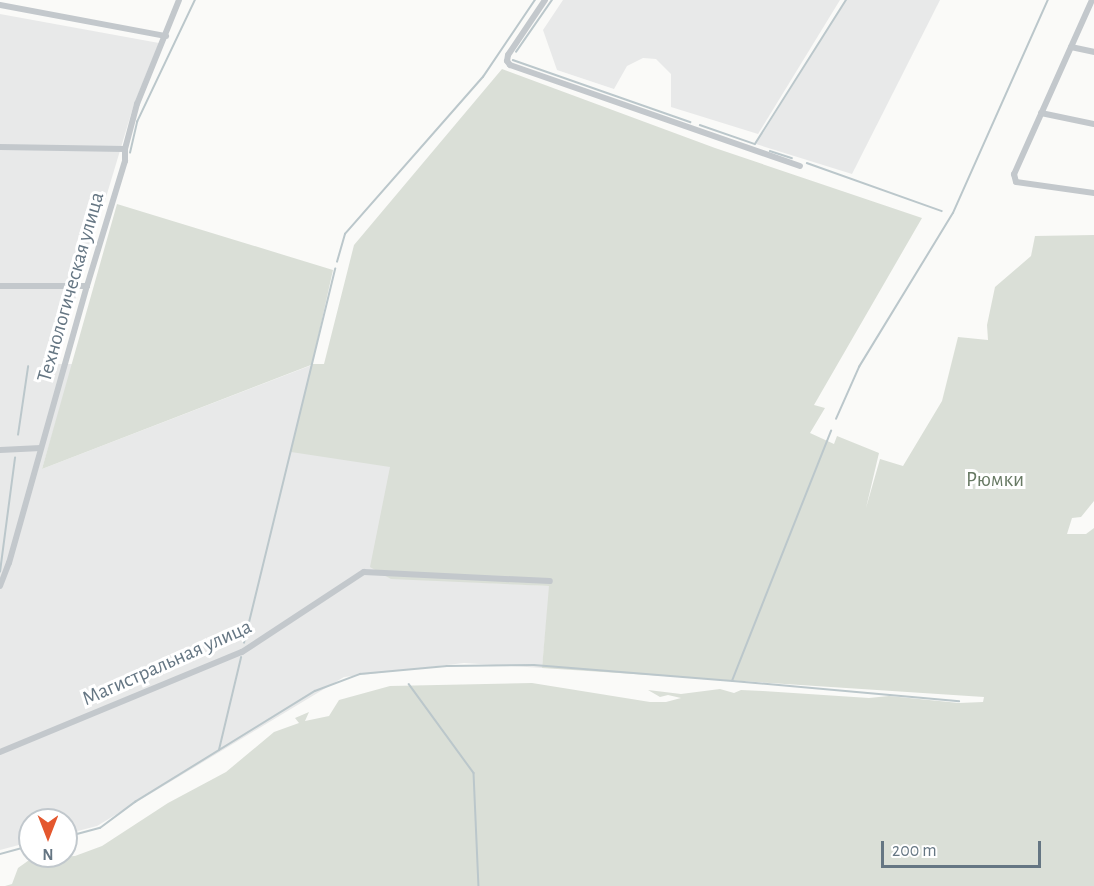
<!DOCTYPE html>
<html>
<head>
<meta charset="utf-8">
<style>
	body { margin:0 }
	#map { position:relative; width:1094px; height:886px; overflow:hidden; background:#fafaf8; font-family:"Alegreya Sans",sans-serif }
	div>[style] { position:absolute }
	.built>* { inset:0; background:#e8e9e9 }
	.green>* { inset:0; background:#dadfd7 }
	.stream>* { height:1.5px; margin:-0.75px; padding:0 0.75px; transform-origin:0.75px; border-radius:0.75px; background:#bbc7cb }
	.minor>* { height:6px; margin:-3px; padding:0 3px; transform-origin:3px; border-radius:3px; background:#c3c8cc }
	span { translate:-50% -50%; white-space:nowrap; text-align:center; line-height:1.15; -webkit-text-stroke:6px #fff; paint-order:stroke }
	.street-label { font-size:21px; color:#657683 }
	.park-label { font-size:21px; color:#687a64 }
	.north { position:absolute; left:18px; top:808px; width:60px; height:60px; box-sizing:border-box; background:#fff; border:2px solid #c1c8cd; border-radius:50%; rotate:180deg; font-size:16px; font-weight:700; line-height:24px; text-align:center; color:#657683 }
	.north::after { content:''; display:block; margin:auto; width:21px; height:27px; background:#e4572e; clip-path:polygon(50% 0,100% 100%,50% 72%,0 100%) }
	.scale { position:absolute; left:881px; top:841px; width:160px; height:27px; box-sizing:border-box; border:3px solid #657683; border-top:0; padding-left:8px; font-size:18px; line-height:21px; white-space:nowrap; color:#657683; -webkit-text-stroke:4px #fff; paint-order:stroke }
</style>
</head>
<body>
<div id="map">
	<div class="built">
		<i style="clip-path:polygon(563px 0,840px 0,758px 134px,671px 107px,671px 74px,656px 59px,643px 58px,627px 66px,614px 89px,557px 70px,543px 30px)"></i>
		<i style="clip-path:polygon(846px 0,940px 0,852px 174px,756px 144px)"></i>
		<i style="clip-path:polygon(0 14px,159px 43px,134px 104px,56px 364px,73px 364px,42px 469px,312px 365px,390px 467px,471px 582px,550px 586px,542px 668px,464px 663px,344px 677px,97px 826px,66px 834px,66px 820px,30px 820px,30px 842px,0 850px)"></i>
	</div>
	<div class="green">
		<i style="clip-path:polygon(502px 69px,715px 148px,922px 218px,814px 405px,825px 408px,810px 433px,834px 444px,837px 436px,879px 453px,866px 508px,880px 459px,903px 466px,942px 401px,958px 337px,988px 340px,987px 325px,995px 287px,1031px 256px,1035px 236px,1094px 235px,1094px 501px,1081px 517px,1072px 518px,1067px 534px,1086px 534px,1094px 528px,1094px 886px,5px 886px,12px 884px,18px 868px,32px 858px,75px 856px,102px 846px,168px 803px,226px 772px,274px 732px,299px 723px,295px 718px,309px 712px,305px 721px,329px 716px,339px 700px,390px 686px,532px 683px,650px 702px,666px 702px,681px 698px,668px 695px,660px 697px,648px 690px,681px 694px,720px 689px,734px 693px,741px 690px,763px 691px,869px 698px,889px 696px,959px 703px,983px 702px,984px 697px,542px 668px,549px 586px,391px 579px,370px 567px,390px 467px,291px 452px,311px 365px,42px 469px,117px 204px,333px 270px,312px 364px,324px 364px,354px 245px)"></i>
	</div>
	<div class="stream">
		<i style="left:516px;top:52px;width:63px;rotate:-55.3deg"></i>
		<i style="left:513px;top:60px;width:188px;rotate:19.3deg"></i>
		<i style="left:700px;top:125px;width:58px;rotate:19.1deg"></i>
		<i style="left:755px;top:144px;width:170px;rotate:-57.7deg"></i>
		<i style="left:770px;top:151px;width:23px;rotate:18deg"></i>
		<i style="left:130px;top:153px;width:32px;rotate:-77deg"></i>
		<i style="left:137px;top:122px;width:135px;rotate:-64.6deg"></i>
		<i style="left:807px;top:163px;width:143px;rotate:19.6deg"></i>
		<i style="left:337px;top:262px;width:29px;rotate:-74deg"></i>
		<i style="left:345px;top:234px;width:209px;rotate:-48.7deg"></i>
		<i style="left:483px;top:77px;width:93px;rotate:-56deg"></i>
		<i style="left:836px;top:419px;width:57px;rotate:-66.1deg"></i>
		<i style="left:859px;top:367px;width:180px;rotate:-58.6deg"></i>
		<i style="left:953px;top:213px;width:233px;rotate:-66deg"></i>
		<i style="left:18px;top:435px;width:69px;rotate:-81.6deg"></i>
		<i style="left:0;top:572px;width:115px;rotate:-82.5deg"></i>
		<i style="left:244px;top:643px;width:385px;rotate:-76.3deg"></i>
		<i style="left:733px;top:681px;width:227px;rotate:5.1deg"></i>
		<i style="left:409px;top:684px;width:110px;rotate:53.9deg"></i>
		<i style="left:474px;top:773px;width:113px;rotate:87.5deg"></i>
		<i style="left:219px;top:750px;width:95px;rotate:-76.6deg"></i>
		<i style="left:66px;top:837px;width:35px;rotate:-15deg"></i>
		<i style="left:100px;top:828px;width:44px;rotate:-36.6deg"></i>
		<i style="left:135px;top:802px;width:211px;rotate:-31.7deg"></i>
		<i style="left:315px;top:691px;width:48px;rotate:-20.7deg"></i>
		<i style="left:360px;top:674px;width:87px;rotate:-5.3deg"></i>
		<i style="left:447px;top:666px;width:87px;rotate:-0.7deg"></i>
		<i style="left:534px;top:665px;width:199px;rotate:4.6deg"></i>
		<i style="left:732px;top:681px;width:269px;rotate:-68.4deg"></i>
		<i style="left:0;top:854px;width:31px;rotate:-15deg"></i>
	</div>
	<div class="minor">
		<i style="left:545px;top:0;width:66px;rotate:123.9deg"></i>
		<i style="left:508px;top:55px;width:6px;rotate:99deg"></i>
		<i style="left:507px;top:61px;width:5px;rotate:53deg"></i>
		<i style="left:510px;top:65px;width:307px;rotate:19.2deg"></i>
		<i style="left:1092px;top:0;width:191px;rotate:114.1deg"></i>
		<i style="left:1014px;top:174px;width:8px;rotate:76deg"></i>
		<i style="left:1016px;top:182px;width:79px;rotate:8deg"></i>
		<i style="left:0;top:5px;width:169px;rotate:10.6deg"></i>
		<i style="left:1071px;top:47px;width:24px;rotate:12deg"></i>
		<i style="left:1041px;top:113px;width:54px;rotate:11.7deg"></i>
		<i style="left:0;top:147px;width:125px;rotate:0.9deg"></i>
		<i style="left:0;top:286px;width:87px"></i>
		<i style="left:0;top:450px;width:41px;rotate:-2.8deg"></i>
		<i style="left:0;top:586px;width:25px;rotate:-69deg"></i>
		<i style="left:9px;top:563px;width:288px;rotate:-74.3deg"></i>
		<i style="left:87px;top:286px;width:131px;rotate:-73.1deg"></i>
		<i style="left:125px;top:161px;width:12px;rotate:-90deg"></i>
		<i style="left:125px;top:149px;width:47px;rotate:-75.1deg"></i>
		<i style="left:137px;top:104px;width:112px;rotate:-68deg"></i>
		<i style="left:0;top:752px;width:262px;rotate:-22.5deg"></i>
		<i style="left:242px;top:652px;width:146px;rotate:-33.3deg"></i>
		<i style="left:364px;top:572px;width:186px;rotate:2.8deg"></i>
	</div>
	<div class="street-label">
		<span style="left:71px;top:287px;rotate:-74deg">Технологическая улица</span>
		<span style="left:167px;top:663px;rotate:-24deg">Магистральная улица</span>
	</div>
	<div class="park-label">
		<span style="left:995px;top:480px">Рюмки</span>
	</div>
	<div class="north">N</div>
	<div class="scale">200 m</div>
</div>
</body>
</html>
